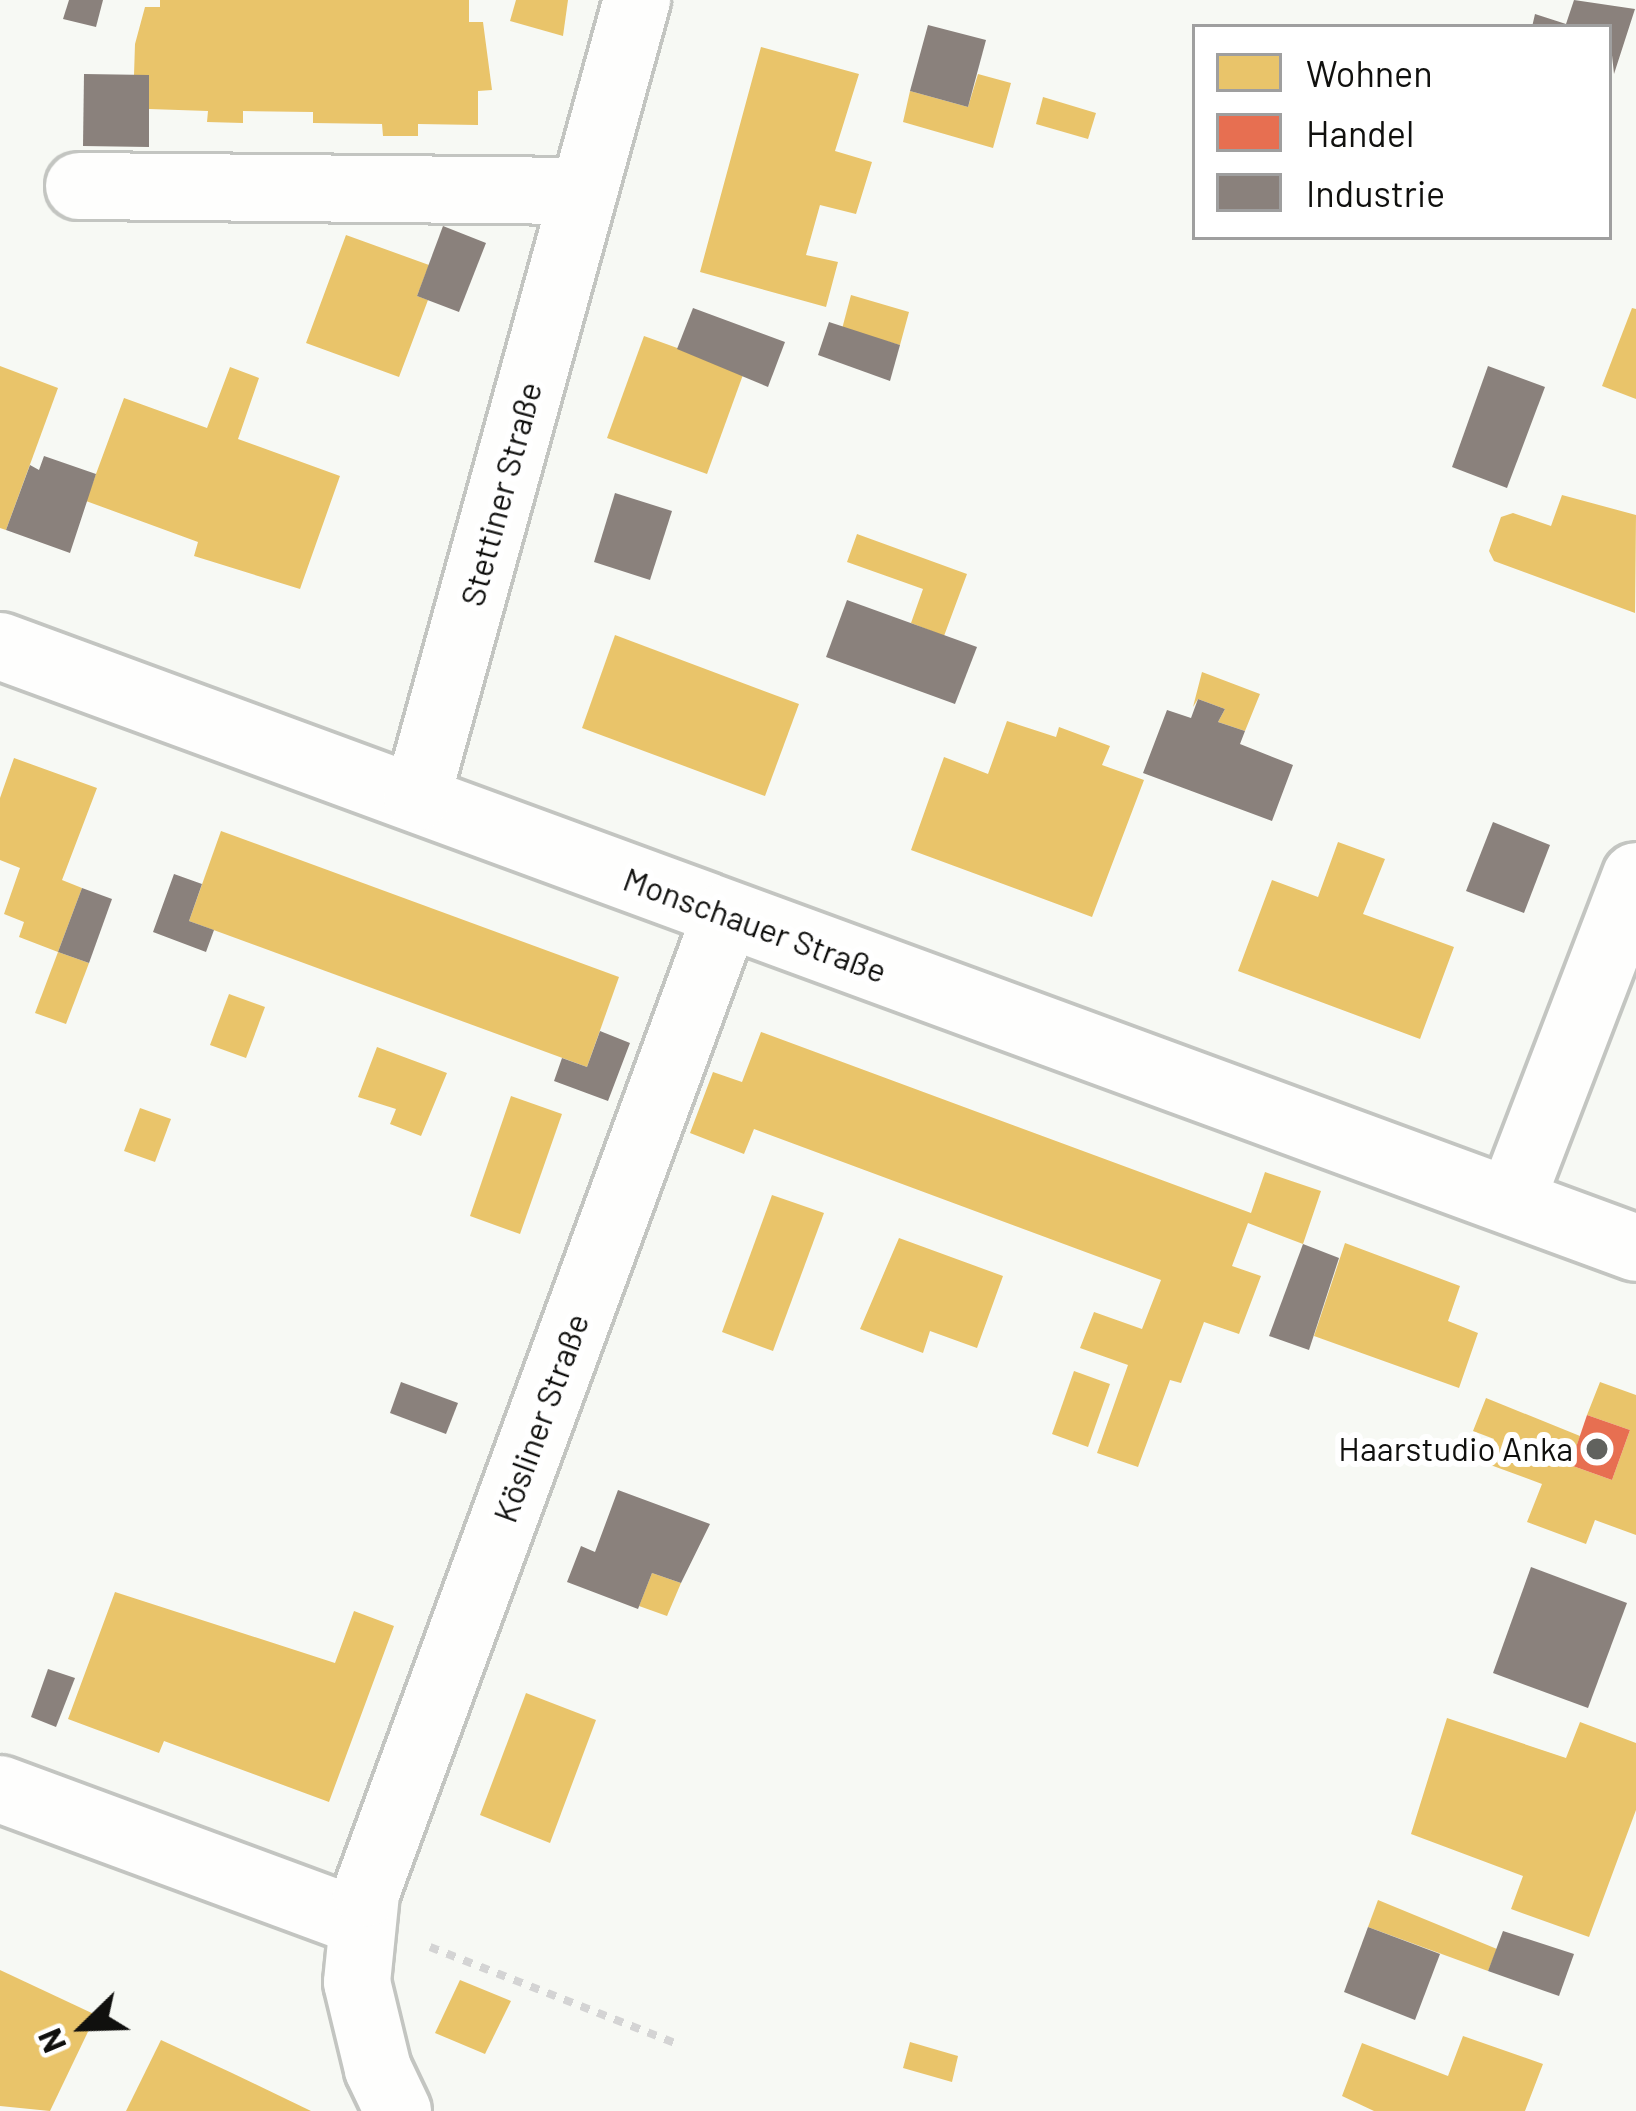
<!DOCTYPE html>
<html>
<head>
<meta charset="utf-8">
<style>
	body { margin:0 }
	#map { position:relative; width:1636px; height:2111px; overflow:hidden; background:#f7f9f4; font-family:Barlow,sans-serif }
	div>[style] { position:absolute }
	.homes>* { inset:0; background:#e9c46a }
	.shops>* { inset:0; background:#e76f51 }
	.industry>* { inset:0; background:#8a817c }
	.path>* { height:8px; margin-top:-4px; transform-origin:0; background:repeating-linear-gradient(90deg,#d4d4d4 0 9px,transparent 0 18px) }
	.roads { filter:drop-shadow(3px 0 #c3c5c1) drop-shadow(-3px 0 #c3c5c1) drop-shadow(0 3px #c3c5c1) drop-shadow(0 -3px #c3c5c1) }
	.street>* { height:66px; margin:-33px; padding:0 33px; transform-origin:33px; border-radius:33px; background:#fefefd }
	.dots>* { width:33px; height:33px; translate:-50% -50%; box-sizing:border-box; border:6px solid #fff; border-radius:50% }
	span { translate:-50% -50%; white-space:nowrap; text-align:center; line-height:1.15; -webkit-text-stroke:12px #fff; paint-order:stroke }
	.street-label { font-size:33px; color:#10100e }
	.poi-label { font-size:33px; color:#10100e }
	.right { translate:-100% -50%; text-align:right }
	.legend { position:absolute; left:1192px; top:24px; width:420px; height:216px; box-sizing:border-box; background:#fff; border:3px solid #9f9f9f; margin:0; padding:15px 21px; list-style:none; font-size:36px; color:#10100e }
	.legend li { display:flex; align-items:center; gap:24px; height:60px }
	.legend b { width:60px; border:3px solid #9f9f9f }
	.north { position:absolute; left:24px; top:1967px; width:120px; height:120px; -webkit-text-stroke:9px #fff; paint-order:stroke; rotate:247deg; font-size:33px; font-weight:700; line-height:48px; text-align:center; color:#10100e }
	.north::after { content:''; display:block; margin:auto; width:42px; height:54px; background:#10100e; clip-path:polygon(50% 0,100% 100%,50% 72%,0 100%) }
</style>
</head>
<body>
<div id="map">
	<div class="homes">
		<i style="clip-path:polygon(160px 0,469px 0,469px 22px,483px 22px,492px 90px,478px 91px,478px 125px,418px 124px,418px 136px,383px 136px,382px 124px,313px 123px,313px 112px,243px 111px,243px 123px,207px 122px,208px 111px,149px 109px,149px 75px,134px 75px,135px 44px,145px 7px,160px 7px)"></i>
		<i style="clip-path:polygon(516px 0,568px 0,563px 36px,510px 21px)"></i>
		<i style="clip-path:polygon(761px 47px,859px 74px,835px 151px,872px 162px,856px 214px,820px 205px,806px 255px,838px 262px,826px 307px,700px 272px)"></i>
		<i style="clip-path:polygon(978px 74px,1011px 83px,993px 148px,903px 122px,910px 91px,968px 107px)"></i>
		<i style="clip-path:polygon(1043px 97px,1096px 113px,1088px 139px,1036px 124px)"></i>
		<i style="clip-path:polygon(346px 235px,429px 265px,417px 296px,428px 300px,399px 377px,306px 343px)"></i>
		<i style="clip-path:polygon(851px 295px,909px 312px,900px 345px,842px 329px)"></i>
		<i style="clip-path:polygon(1632px 308px,1636px 309px,1636px 399px,1602px 386px)"></i>
		<i style="clip-path:polygon(644px 336px,744px 372px,707px 474px,607px 438px)"></i>
		<i style="clip-path:polygon(0 366px,58px 388px,6px 530px,0 528px)"></i>
		<i style="clip-path:polygon(230px 367px,259px 378px,238px 439px,340px 476px,300px 589px,194px 556px,198px 542px,86px 501px,124px 398px,207px 428px)"></i>
		<i style="clip-path:polygon(1562px 495px,1636px 515px,1635px 613px,1494px 561px,1489px 551px,1501px 517px,1513px 513px,1551px 526px)"></i>
		<i style="clip-path:polygon(857px 534px,967px 574px,944px 636px,911px 623px,923px 589px,847px 562px)"></i>
		<i style="clip-path:polygon(615px 635px,799px 704px,765px 796px,582px 728px)"></i>
		<i style="clip-path:polygon(1202px 672px,1260px 694px,1245px 731px,1218px 722px,1225px 709px,1198px 699px,1193px 707px)"></i>
		<i style="clip-path:polygon(1007px 721px,1056px 737px,1059px 727px,1110px 746px,1102px 765px,1144px 780px,1092px 917px,911px 850px,944px 757px,988px 774px)"></i>
		<i style="clip-path:polygon(14px 758px,97px 788px,62px 880px,82px 888px,58px 952px,19px 937px,24px 922px,4px 914px,20px 868px,0 860px,0 798px)"></i>
		<i style="clip-path:polygon(221px 831px,619px 977px,587px 1067px,189px 921px)"></i>
		<i style="clip-path:polygon(1338px 842px,1385px 859px,1363px 914px,1454px 947px,1420px 1039px,1238px 971px,1272px 880px,1318px 897px)"></i>
		<i style="clip-path:polygon(58px 952px,89px 963px,66px 1024px,35px 1013px)"></i>
		<i style="clip-path:polygon(229px 994px,265px 1007px,246px 1058px,210px 1045px)"></i>
		<i style="clip-path:polygon(761px 1032px,1251px 1213px,1265px 1172px,1321px 1191px,1303px 1244px,1248px 1223px,1232px 1266px,1261px 1276px,1239px 1334px,1204px 1322px,1181px 1383px,1170px 1380px,1138px 1467px,1097px 1453px,1128px 1365px,1080px 1348px,1094px 1312px,1142px 1329px,1161px 1280px,754px 1129px,744px 1154px,690px 1133px,713px 1072px,742px 1082px)"></i>
		<i style="clip-path:polygon(377px 1047px,447px 1073px,421px 1136px,390px 1124px,396px 1109px,358px 1097px)"></i>
		<i style="clip-path:polygon(511px 1096px,562px 1114px,520px 1234px,470px 1216px)"></i>
		<i style="clip-path:polygon(140px 1108px,171px 1119px,155px 1162px,124px 1151px)"></i>
		<i style="clip-path:polygon(772px 1195px,824px 1213px,773px 1351px,722px 1332px)"></i>
		<i style="clip-path:polygon(899px 1238px,1003px 1276px,977px 1348px,930px 1331px,923px 1353px,860px 1329px)"></i>
		<i style="clip-path:polygon(1345px 1243px,1460px 1286px,1448px 1321px,1478px 1333px,1459px 1388px,1314px 1336px)"></i>
		<i style="clip-path:polygon(1074px 1371px,1110px 1384px,1088px 1447px,1052px 1434px)"></i>
		<i style="clip-path:polygon(1600px 1382px,1636px 1395px,1636px 1535px,1595px 1520px,1586px 1544px,1527px 1522px,1542px 1484px,1485px 1463px,1494px 1439px,1473px 1431px,1486px 1398px,1580px 1436px,1570px 1465px,1612px 1480px,1630px 1430px,1587px 1415px)"></i>
		<i style="clip-path:polygon(652px 1573px,681px 1583px,667px 1616px,639px 1606px)"></i>
		<i style="clip-path:polygon(115px 1592px,335px 1663px,354px 1611px,394px 1626px,329px 1802px,164px 1741px,159px 1753px,68px 1719px)"></i>
		<i style="clip-path:polygon(526px 1693px,596px 1720px,550px 1843px,480px 1815px)"></i>
		<i style="clip-path:polygon(1447px 1718px,1566px 1758px,1580px 1722px,1636px 1743px,1636px 1810px,1589px 1937px,1511px 1909px,1523px 1876px,1411px 1834px)"></i>
		<i style="clip-path:polygon(1378px 1900px,1497px 1949px,1488px 1971px,1368px 1927px)"></i>
		<i style="clip-path:polygon(0 1970px,96px 2015px,50px 2111px,0 2106px)"></i>
		<i style="clip-path:polygon(460px 1980px,511px 2001px,485px 2054px,435px 2033px)"></i>
		<i style="clip-path:polygon(1463px 2036px,1543px 2064px,1525px 2111px,1374px 2111px,1342px 2096px,1362px 2043px,1448px 2076px)"></i>
		<i style="clip-path:polygon(161px 2040px,232px 2073px,311px 2111px,126px 2111px)"></i>
		<i style="clip-path:polygon(910px 2042px,958px 2056px,952px 2082px,903px 2068px)"></i>
	</div>
	<div class="shops">
		<i style="clip-path:polygon(1587px 1415px,1630px 1430px,1612px 1480px,1570px 1465px)"></i>
	</div>
	<div class="industry">
		<i style="clip-path:polygon(69px 0,103px 0,96px 27px,63px 19px)"></i>
		<i style="clip-path:polygon(1574px 0,1635px 9px,1614px 74px,1609px 27px,1532px 27px,1535px 14px,1566px 24px)"></i>
		<i style="clip-path:polygon(928px 25px,986px 40px,968px 107px,910px 91px)"></i>
		<i style="clip-path:polygon(84px 74px,149px 75px,149px 147px,83px 146px)"></i>
		<i style="clip-path:polygon(443px 226px,486px 243px,459px 312px,417px 296px)"></i>
		<i style="clip-path:polygon(693px 308px,785px 342px,768px 387px,677px 349px)"></i>
		<i style="clip-path:polygon(829px 322px,900px 345px,890px 381px,818px 355px)"></i>
		<i style="clip-path:polygon(1488px 366px,1545px 387px,1507px 488px,1452px 467px)"></i>
		<i style="clip-path:polygon(44px 456px,96px 474px,70px 553px,6px 530px,30px 465px,39px 470px)"></i>
		<i style="clip-path:polygon(615px 493px,672px 511px,650px 580px,594px 562px)"></i>
		<i style="clip-path:polygon(847px 600px,977px 647px,955px 704px,826px 657px)"></i>
		<i style="clip-path:polygon(1198px 699px,1225px 709px,1218px 722px,1245px 731px,1240px 744px,1293px 765px,1272px 821px,1143px 773px,1167px 710px,1191px 718px)"></i>
		<i style="clip-path:polygon(1493px 822px,1550px 845px,1524px 913px,1466px 891px)"></i>
		<i style="clip-path:polygon(174px 874px,202px 884px,189px 921px,214px 930px,206px 952px,153px 932px)"></i>
		<i style="clip-path:polygon(82px 888px,112px 899px,89px 963px,58px 952px)"></i>
		<i style="clip-path:polygon(600px 1031px,630px 1043px,608px 1101px,554px 1081px,562px 1058px,587px 1067px)"></i>
		<i style="clip-path:polygon(1303px 1244px,1339px 1258px,1309px 1350px,1269px 1336px)"></i>
		<i style="clip-path:polygon(401px 1382px,458px 1403px,446px 1434px,390px 1413px)"></i>
		<i style="clip-path:polygon(618px 1490px,710px 1524px,681px 1583px,652px 1573px,638px 1609px,567px 1582px,581px 1546px,595px 1552px)"></i>
		<i style="clip-path:polygon(1531px 1567px,1627px 1603px,1588px 1708px,1493px 1673px)"></i>
		<i style="clip-path:polygon(48px 1669px,75px 1678px,56px 1727px,31px 1717px)"></i>
		<i style="clip-path:polygon(1368px 1927px,1440px 1954px,1415px 2020px,1344px 1992px)"></i>
		<i style="clip-path:polygon(1503px 1931px,1574px 1954px,1559px 1996px,1488px 1971px)"></i>
	</div>
	<div class="path">
		<i style="left:430px;top:1947px;width:263px;rotate:21.4deg"></i>
	</div>
	<div class="roads">
		<div class="street">
			<i style="left:79px;top:186px;width:505px;rotate:0.57deg"></i>
			<i style="left:0;top:646px;width:1743px;rotate:20.2deg"></i>
			<i style="left:417px;top:797px;width:827px;rotate:-74.57deg"></i>
			<i style="left:1511px;top:1201px;width:348px;rotate:-69deg"></i>
			<i style="left:0;top:1789px;width:384px;rotate:20.3deg"></i>
			<i style="left:398px;top:2111px;width:47px;rotate:-115.5deg"></i>
			<i style="left:378px;top:2069px;width:89px;rotate:-103.6deg"></i>
			<i style="left:357px;top:1982px;width:89px;rotate:-84.2deg"></i>
			<i style="left:366px;top:1893px;width:1042px;rotate:-69.79deg"></i>
		</div>
	</div>
	<div class="dots">
		<i style="left:1597px;top:1449px;background:#61625e"></i>
	</div>
	<div class="street-label">
		<span style="left:501px;top:494px;rotate:-75deg">Stettiner Straße</span>
		<span style="left:755px;top:925px;rotate:20deg">Monschauer Straße</span>
		<span style="left:541px;top:1418px;rotate:-70deg">Kösliner Straße</span>
	</div>
	<div class="poi-label">
		<span class="right" style="left:1573px;top:1449px">Haarstudio Anka</span>
	</div>
	<ul class="legend">
	<li><b style="height:33px;background:#e9c46a"></b>Wohnen</li>
	<li><b style="height:33px;background:#e76f51"></b>Handel</li>
	<li><b style="height:33px;background:#8a817c"></b>Industrie</li>
	</ul>
	<div class="north">N</div>
</div>
</body>
</html>
